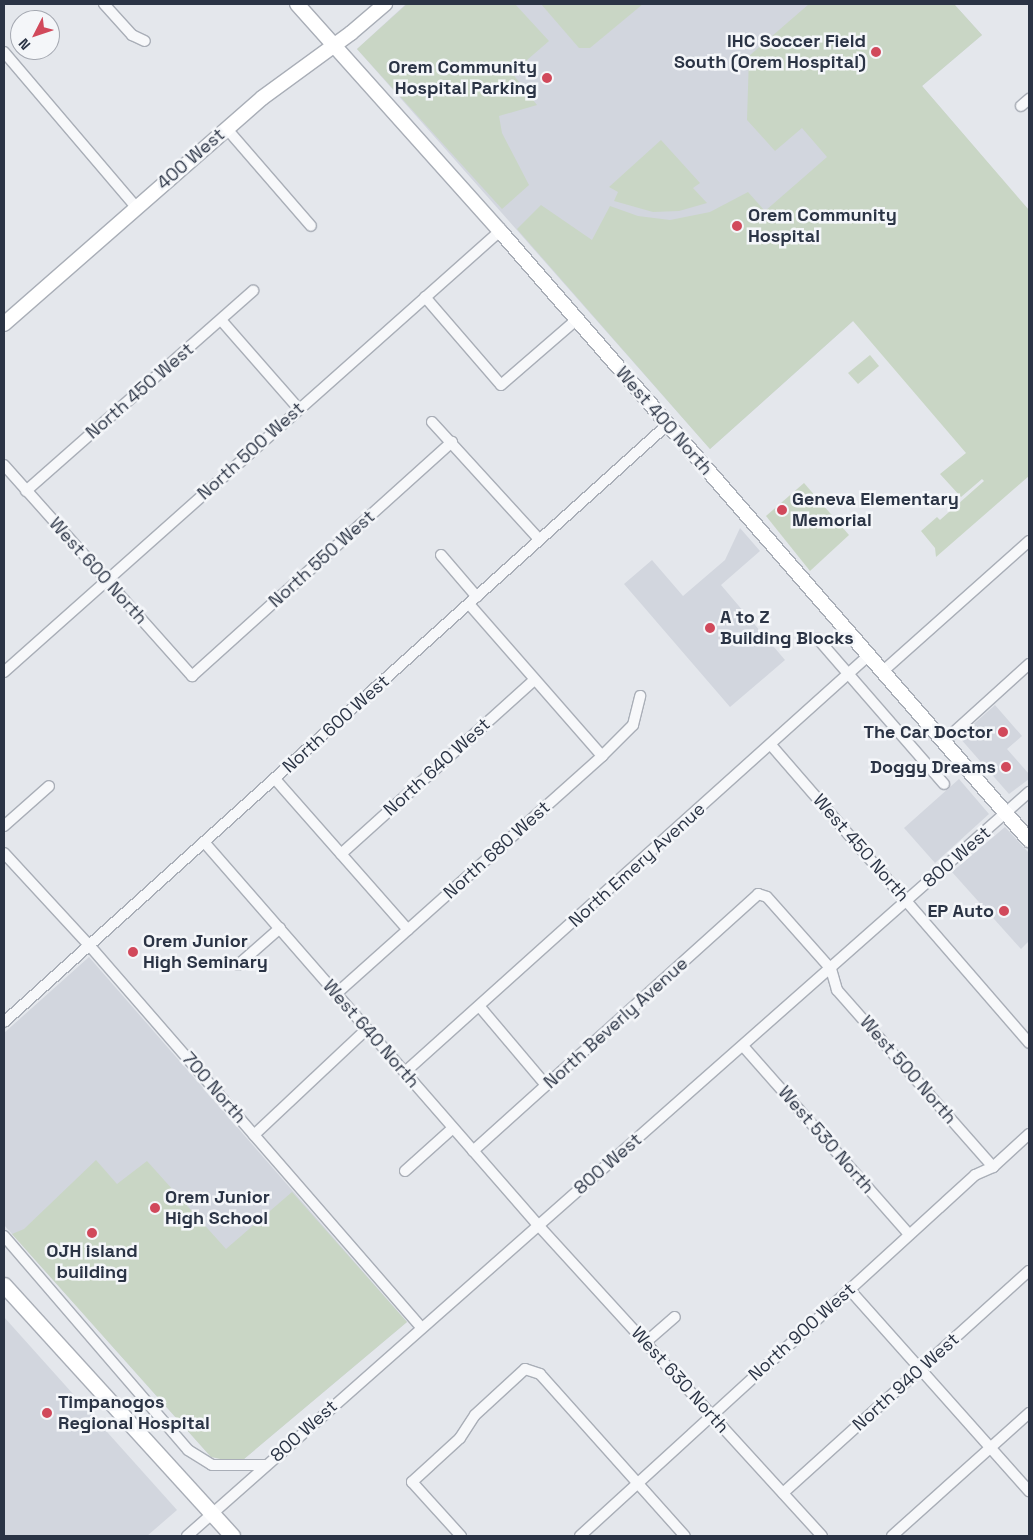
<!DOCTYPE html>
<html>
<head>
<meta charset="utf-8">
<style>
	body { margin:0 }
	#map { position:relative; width:1033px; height:1540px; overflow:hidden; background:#e4e7ec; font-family:"Space Grotesk",sans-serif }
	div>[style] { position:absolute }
	.built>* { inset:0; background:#d2d6de }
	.green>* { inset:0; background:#c9d6c5 }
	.roads { filter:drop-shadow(1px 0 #a9aeb7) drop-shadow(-1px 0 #a9aeb7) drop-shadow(0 1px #a9aeb7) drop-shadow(0 -1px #a9aeb7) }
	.minor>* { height:10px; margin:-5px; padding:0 5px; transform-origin:5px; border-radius:5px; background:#f7f8fa }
	.major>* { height:14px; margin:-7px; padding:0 7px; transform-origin:7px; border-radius:7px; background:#fff }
	.highway>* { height:15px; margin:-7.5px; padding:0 7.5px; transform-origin:7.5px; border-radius:7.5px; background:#fff }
	.dots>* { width:14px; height:14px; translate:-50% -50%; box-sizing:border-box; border:2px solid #f4f6f9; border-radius:50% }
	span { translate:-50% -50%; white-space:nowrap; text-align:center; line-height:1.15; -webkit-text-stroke:5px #f4f6f9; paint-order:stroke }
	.poi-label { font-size:18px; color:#2b3445; font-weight:700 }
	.right { translate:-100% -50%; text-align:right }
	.left { translate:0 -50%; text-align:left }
	.street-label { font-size:18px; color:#2b3445 }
	.frame { position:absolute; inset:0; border:5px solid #2b3445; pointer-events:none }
	.north { position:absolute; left:10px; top:10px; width:50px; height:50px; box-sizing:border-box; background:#f4f6f9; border:1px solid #a4a8b1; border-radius:50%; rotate:229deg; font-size:14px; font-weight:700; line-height:20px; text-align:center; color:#2b3445 }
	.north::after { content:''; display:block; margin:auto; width:18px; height:22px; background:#d1495b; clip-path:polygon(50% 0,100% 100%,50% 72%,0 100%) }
</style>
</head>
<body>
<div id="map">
	<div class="built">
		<i style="clip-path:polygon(406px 4px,954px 4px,982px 35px,922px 86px,1006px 184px,710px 449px,357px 49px)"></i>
		<i style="clip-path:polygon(740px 528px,760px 551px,721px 585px,785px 660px,730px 707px,624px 584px,652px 560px,683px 596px,725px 560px)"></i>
		<i style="clip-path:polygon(995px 705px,1022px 736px,1007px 749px,1029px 774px,1029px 779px,1009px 794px,959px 737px)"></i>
		<i style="clip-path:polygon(959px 779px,989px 814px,935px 863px,904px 828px)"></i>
		<i style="clip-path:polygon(1005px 827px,1029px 853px,1029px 941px,1021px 949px,952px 872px)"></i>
		<i style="clip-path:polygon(89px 957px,407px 1322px,244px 1459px,211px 1457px,4px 1225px,4px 1033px)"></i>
		<i style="clip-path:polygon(4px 1317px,177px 1510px,147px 1536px,4px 1536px)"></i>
	</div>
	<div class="green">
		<i style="clip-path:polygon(407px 4px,515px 4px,549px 41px,512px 73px,537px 105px,499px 116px,502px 133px,529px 185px,502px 209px,357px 49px)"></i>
		<i style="clip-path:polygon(541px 4px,643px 4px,590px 48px,579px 48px)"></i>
		<i style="clip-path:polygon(809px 4px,954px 4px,982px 35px,922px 86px,1029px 210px,1029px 476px,936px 557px,935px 548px,921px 531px,937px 517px,940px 520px,984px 481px,982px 479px,961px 497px,940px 474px,966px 453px,853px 321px,710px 449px,517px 229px,541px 205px,592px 240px,610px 206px,638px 216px,670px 220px,710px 212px,748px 192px,765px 211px,827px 157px,802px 128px,775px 151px,747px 120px,749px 56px)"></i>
		<i style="clip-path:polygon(661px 140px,700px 183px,693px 188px,707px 203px,679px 211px,653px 212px,614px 201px,618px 192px,609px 187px)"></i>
		<i style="clip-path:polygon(870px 355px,879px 366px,858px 384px,848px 373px)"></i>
		<i style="clip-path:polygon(804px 483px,849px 535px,810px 571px,766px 516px)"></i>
		<i style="clip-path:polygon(96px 1160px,117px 1184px,147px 1161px,226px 1249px,292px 1192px,407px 1322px,244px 1459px,230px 1461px,211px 1457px,12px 1234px,24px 1229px)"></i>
	</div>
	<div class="roads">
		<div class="minor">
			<i style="left:104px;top:4px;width:42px;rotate:47.9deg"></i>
			<i style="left:132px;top:35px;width:14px;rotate:25deg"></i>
			<i style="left:4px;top:52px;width:204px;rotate:49.6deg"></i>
			<i style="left:1021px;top:106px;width:11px;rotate:-41deg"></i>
			<i style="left:227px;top:129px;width:128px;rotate:49.1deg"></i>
			<i style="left:425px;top:297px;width:116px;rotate:49.2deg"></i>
			<i style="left:501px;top:385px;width:99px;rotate:-40.9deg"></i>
			<i style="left:221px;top:320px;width:118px;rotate:48.8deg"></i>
			<i style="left:432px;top:422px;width:159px;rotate:47.6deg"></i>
			<i style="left:4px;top:465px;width:283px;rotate:48.3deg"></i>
			<i style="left:192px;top:676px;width:350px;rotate:-42deg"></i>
			<i style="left:26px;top:491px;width:303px;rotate:-41.4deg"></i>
			<i style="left:441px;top:555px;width:55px;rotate:49.4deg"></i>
			<i style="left:469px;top:604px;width:202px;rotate:48.8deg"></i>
			<i style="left:818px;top:639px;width:192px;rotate:49deg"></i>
			<i style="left:4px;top:672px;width:664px;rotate:-41.64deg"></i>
			<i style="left:882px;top:672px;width:197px;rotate:-41.7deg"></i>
			<i style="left:943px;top:742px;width:116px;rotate:-42.2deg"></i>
			<i style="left:771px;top:745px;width:394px;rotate:49.1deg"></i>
			<i style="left:275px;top:779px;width:201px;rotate:48.6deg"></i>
			<i style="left:4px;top:826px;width:60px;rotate:-41.6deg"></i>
			<i style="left:204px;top:842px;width:508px;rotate:48.91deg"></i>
			<i style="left:538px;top:1225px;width:421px;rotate:47.6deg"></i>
			<i style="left:4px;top:853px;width:125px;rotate:47.3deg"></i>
			<i style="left:89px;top:945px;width:506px;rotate:49.01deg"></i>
			<i style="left:341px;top:854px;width:260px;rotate:-42deg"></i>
			<i style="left:238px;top:965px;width:56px;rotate:-41.4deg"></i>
			<i style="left:336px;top:994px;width:357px;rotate:-41.8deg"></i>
			<i style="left:602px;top:756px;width:44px;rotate:-45deg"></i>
			<i style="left:633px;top:725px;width:30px;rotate:-76deg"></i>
			<i style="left:480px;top:1007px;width:102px;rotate:49.8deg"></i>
			<i style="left:4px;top:1022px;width:892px;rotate:-42deg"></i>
			<i style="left:743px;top:1046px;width:251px;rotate:48.6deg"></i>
			<i style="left:405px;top:1072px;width:622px;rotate:-41.94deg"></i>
			<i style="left:254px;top:1135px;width:155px;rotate:-43.2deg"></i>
			<i style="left:473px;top:1151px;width:384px;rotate:-42deg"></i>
			<i style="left:758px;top:894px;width:9px;rotate:18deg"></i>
			<i style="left:767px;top:897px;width:96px;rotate:48.4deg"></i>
			<i style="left:831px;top:969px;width:22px;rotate:74deg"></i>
			<i style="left:837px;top:990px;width:236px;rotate:48.6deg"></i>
			<i style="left:405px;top:1171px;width:64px;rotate:-41.9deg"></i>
			<i style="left:4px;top:1236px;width:282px;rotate:49.3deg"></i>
			<i style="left:188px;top:1450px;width:28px;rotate:32deg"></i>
			<i style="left:212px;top:1465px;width:53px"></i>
			<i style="left:849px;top:1289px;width:271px;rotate:48.3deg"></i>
			<i style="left:646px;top:1342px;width:38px;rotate:-41deg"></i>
			<i style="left:783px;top:1493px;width:331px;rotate:-42.1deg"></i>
			<i style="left:187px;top:1536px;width:1124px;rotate:-41.46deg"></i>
			<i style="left:461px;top:1536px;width:73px;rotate:-132.2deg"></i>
			<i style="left:412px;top:1482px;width:65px;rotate:-42.5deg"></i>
			<i style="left:460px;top:1438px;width:27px;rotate:-57deg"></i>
			<i style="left:475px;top:1415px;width:68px;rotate:-42.6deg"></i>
			<i style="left:525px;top:1369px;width:16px;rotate:18deg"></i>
			<i style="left:540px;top:1374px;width:217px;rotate:48.2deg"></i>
			<i style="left:580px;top:1536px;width:535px;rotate:-42.42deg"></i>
			<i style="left:975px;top:1175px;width:20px;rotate:-24deg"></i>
			<i style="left:993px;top:1167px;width:49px;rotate:-42.5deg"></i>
			<i style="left:892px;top:1536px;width:184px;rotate:-41.9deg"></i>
		</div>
		<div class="major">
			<i style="left:297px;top:4px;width:305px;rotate:48.2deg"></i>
			<i style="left:500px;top:231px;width:807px;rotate:49.02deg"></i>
			<i style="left:4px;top:324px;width:343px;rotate:-41.2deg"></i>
			<i style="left:262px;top:98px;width:110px;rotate:-36.1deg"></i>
			<i style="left:351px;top:33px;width:45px;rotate:-40.5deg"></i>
		</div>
		<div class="highway">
			<i style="left:4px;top:1285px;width:339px;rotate:47.7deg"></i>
		</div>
	</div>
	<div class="dots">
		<i style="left:876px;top:52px;background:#d1495b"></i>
		<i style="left:547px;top:78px;background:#d1495b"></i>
		<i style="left:737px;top:226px;background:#d1495b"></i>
		<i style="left:782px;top:510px;background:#d1495b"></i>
		<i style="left:710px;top:628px;background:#d1495b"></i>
		<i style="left:1003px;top:732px;background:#d1495b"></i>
		<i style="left:1006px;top:767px;background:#d1495b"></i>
		<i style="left:1004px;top:911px;background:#d1495b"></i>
		<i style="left:133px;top:952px;background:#d1495b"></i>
		<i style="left:155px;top:1208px;background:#d1495b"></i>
		<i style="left:92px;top:1233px;background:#d1495b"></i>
		<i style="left:47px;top:1413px;background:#d1495b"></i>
	</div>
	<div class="poi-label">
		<span class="right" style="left:866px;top:52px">IHC Soccer Field<br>South (Orem Hospital)</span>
		<span class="right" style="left:537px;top:78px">Orem Community<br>Hospital Parking</span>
		<span class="left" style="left:748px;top:226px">Orem Community<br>Hospital</span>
		<span class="left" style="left:792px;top:510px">Geneva Elementary<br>Memorial</span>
		<span class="left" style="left:720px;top:628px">A to Z<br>Building Blocks</span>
		<span class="right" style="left:993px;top:732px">The Car Doctor</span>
		<span class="right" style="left:996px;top:767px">Doggy Dreams</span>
		<span class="right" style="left:994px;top:911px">EP Auto</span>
		<span class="left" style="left:143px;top:952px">Orem Junior<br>High Seminary</span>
		<span class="left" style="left:165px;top:1208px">Orem Junior<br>High School</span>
		<span style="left:92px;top:1262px">OJH island<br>building</span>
		<span class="left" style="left:58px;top:1413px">Timpanogos<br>Regional Hospital</span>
	</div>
	<div class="street-label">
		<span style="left:191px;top:159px;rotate:-41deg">400 West</span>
		<span style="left:140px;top:391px;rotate:-41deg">North 450 West</span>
		<span style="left:664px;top:421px;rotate:49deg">West 400 North</span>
		<span style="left:251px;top:451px;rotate:-42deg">North 500 West</span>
		<span style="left:322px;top:559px;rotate:-42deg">North 550 West</span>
		<span style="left:98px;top:571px;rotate:48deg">West 600 North</span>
		<span style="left:336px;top:724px;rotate:-42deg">North 600 West</span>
		<span style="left:437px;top:767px;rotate:-42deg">North 640 West</span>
		<span style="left:861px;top:848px;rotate:49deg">West 450 North</span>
		<span style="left:497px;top:850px;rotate:-42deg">North 680 West</span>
		<span style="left:957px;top:857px;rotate:-41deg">800 West</span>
		<span style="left:637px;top:865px;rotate:-42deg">North Emery Avenue</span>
		<span style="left:616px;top:1023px;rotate:-42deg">North Beverly Avenue</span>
		<span style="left:371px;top:1034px;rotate:49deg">West 640 North</span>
		<span style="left:908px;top:1070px;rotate:49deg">West 500 North</span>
		<span style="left:214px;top:1088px;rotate:49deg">700 North</span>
		<span style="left:826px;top:1140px;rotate:49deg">West 530 North</span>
		<span style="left:608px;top:1164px;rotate:-41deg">800 West</span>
		<span style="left:802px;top:1332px;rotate:-42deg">North 900 West</span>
		<span style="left:680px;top:1380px;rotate:48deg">West 630 North</span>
		<span style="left:906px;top:1382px;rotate:-42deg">North 940 West</span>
		<span style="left:304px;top:1431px;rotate:-42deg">800 West</span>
	</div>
	<div class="frame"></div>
	<div class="north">N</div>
</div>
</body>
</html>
